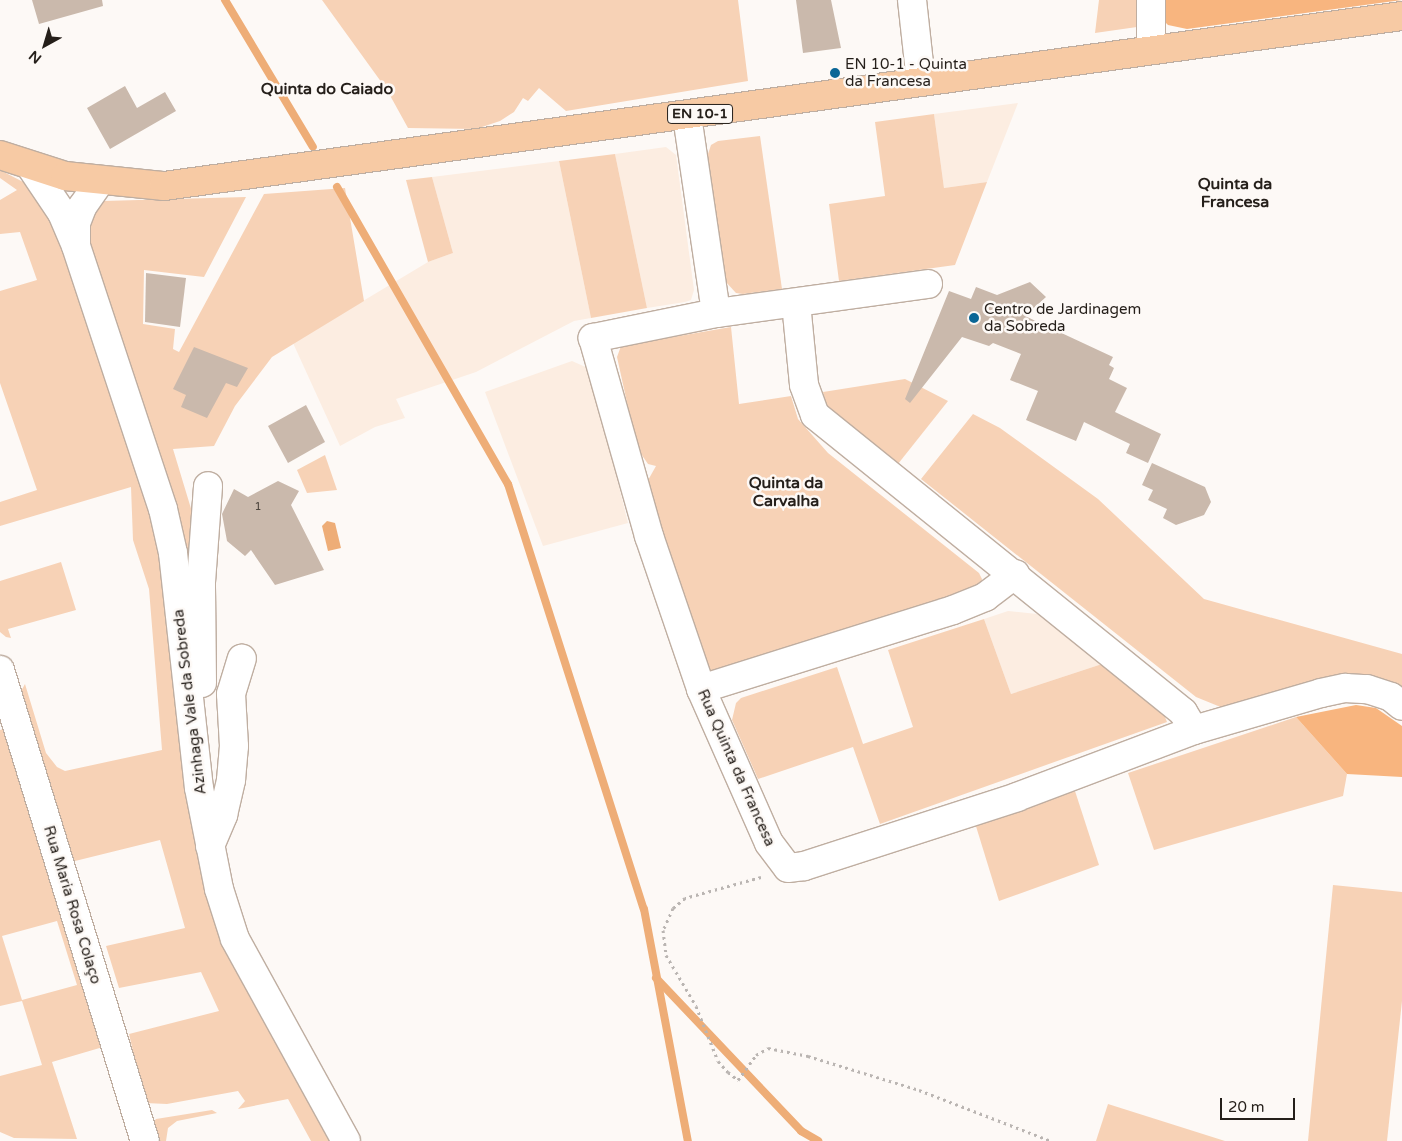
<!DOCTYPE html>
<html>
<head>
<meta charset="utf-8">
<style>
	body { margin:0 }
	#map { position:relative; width:1402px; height:1141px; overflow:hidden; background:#fdf9f6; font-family:"Varela Round",sans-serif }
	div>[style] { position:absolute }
	.built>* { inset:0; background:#fcede1 }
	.green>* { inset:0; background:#f7d2b6 }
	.forest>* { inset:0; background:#f8b57f }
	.water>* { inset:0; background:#eead77 }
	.stream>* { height:8px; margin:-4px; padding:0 4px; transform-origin:4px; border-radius:4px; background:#eead77 }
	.building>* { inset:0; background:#cab9ac }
	.path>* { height:3px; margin-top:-1.5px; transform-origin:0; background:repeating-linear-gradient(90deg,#bab5b2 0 2.5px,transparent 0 6.5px) }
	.roads { filter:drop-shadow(1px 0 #bfaea1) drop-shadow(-1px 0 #bfaea1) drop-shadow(0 1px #bfaea1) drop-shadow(0 -1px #bfaea1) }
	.minor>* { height:28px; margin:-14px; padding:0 14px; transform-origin:14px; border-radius:14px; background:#fff }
	.major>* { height:28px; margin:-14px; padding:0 14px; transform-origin:14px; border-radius:14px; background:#f7caa4 }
	.dots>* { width:14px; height:14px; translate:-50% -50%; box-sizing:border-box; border:2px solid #fdf9f6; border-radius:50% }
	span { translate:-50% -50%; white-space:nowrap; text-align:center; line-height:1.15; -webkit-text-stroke:5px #fdf9f6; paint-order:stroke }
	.number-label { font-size:12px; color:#4e463e }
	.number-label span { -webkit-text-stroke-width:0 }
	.shield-label span { padding:1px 4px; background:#fdf9f6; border:1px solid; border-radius:4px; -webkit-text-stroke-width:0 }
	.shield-label { font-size:14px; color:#251f1a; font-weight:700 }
	.poi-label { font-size:15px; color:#251f1a }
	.left { translate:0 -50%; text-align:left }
	.street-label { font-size:15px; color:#251f1a }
	.neighbourhood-label { font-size:16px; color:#251f1a; font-weight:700 }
	.north { position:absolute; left:20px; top:20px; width:50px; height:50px; -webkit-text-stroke:4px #fdf9f6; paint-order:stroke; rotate:219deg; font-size:14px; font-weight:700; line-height:20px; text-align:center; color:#251f1a }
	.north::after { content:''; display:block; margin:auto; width:18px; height:22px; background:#251f1a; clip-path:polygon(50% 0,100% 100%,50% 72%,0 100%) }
	.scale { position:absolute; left:1220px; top:1098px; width:75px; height:22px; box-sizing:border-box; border:2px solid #251f1a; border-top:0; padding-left:6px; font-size:15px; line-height:18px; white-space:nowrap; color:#251f1a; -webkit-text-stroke:4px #fdf9f6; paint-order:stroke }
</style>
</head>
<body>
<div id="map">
	<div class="built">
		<i style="clip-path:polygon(1018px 103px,987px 182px,944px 188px,934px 114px)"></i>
		<i style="clip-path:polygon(666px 147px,676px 155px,694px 290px,691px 300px,685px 302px,647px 308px,615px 154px)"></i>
		<i style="clip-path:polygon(559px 161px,591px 318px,574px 321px,476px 372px,396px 399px,405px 418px,375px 427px,340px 446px,293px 343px,428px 262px,453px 253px,432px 177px)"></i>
		<i style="clip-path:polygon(572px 361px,590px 369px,628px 523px,543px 546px,485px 392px)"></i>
		<i style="clip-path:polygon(1008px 611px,1037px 614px,1102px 664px,1011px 694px,984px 619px)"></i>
	</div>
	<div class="green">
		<i style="clip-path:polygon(322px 0,738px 0,748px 81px,566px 111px,539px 88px,528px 101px,523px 98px,514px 112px,500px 121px,476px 129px,408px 128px,387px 90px)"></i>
		<i style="clip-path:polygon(1099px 0,1144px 0,1137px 27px,1095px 33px)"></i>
		<i style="clip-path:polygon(934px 114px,944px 188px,987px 182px,955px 265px,839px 281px,829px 204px,885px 196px,875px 122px)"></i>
		<i style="clip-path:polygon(760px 136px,782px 289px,743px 294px,736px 293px,725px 281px,707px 157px,711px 145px,718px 141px)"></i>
		<i style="clip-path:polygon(615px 154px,647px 308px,591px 318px,559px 161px)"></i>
		<i style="clip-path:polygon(0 170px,29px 185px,55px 216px,152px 499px,199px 850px,336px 1141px,311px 1141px,288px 1099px,238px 1109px,245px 1101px,238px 1091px,167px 1104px,145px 1103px,129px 1034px,219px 1011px,201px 972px,119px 988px,106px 946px,185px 928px,160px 840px,71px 862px,19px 695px,25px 684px,46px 753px,57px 767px,65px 771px,162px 750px,149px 589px,133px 540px,131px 487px,0 526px,0 502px,37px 490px,0 383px,0 291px,37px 280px,20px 232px,0 234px,0 200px,17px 190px,0 178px)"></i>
		<i style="clip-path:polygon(432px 177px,453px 253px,428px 262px,406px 180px)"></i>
		<i style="clip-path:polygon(345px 188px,364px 301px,272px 357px,235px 406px,214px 446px,173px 449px,199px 535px,196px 664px,157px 451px,114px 317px,86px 246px,86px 213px,103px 201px,246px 197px,204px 277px,144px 270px,143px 324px,175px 329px,173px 349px,179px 352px,264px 194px)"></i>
		<i style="clip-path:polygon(731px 327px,739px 404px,791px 396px,798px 419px,828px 453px,979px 573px,982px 579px,980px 589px,723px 679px,701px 669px,647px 482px,656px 466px,648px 464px,637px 448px,617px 357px,621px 346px)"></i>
		<i style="clip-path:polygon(905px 379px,948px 401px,894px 469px,828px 411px,823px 392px)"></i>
		<i style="clip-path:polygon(973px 414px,1000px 428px,1098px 499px,1204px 599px,1402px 654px,1402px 690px,1377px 678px,1345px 676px,1223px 708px,1196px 697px,921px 479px)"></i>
		<i style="clip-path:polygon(325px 455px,337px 490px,307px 493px,297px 470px)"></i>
		<i style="clip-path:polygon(61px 562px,76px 610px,8px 629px,11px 638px,6px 637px,0 632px,0 581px)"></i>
		<i style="clip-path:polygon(984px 619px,1011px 694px,1102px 664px,1163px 712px,1167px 722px,880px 824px,853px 747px,758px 779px,732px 720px,736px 703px,741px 698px,837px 667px,863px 744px,913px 727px,888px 650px)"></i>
		<i style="clip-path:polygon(1296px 717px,1347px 774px,1343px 796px,1154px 850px,1128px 773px)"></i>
		<i style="clip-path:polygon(evenodd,7px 728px,103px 1047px,52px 1062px,77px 1139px,14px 1138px,0 1132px,0 1076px,42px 1065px,22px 1001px,0 1006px,0 730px,7px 728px,57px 921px,77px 985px,22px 1000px,2px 936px,57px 921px)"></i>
		<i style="clip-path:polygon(1075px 791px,1099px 865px,999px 901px,975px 823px)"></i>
		<i style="clip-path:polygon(1333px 885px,1402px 892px,1402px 1001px,1387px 1141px,1308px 1141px)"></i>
		<i style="clip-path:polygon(1108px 1104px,1225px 1141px,1096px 1141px)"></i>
		<i style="clip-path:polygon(212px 1110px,217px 1113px,177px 1121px,168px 1128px,166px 1141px,157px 1141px,152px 1124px,156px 1119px)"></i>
	</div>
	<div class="forest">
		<i style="clip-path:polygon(1159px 0,1402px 0,1187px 29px,1168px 25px,1162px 19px)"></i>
		<i style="clip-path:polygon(1356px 705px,1376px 708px,1402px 726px,1402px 777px,1347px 774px,1296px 717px)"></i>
	</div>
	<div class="water">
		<i style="clip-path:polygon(327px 521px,335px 523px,341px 548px,328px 551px,322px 526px)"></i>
	</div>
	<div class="stream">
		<i style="left:225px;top:0;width:171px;rotate:59.1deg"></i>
		<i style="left:337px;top:187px;width:343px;rotate:60.1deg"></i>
		<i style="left:508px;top:484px;width:446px;rotate:72.3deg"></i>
		<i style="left:644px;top:909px;width:236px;rotate:79.3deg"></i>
		<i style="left:656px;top:978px;width:211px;rotate:46.5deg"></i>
		<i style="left:801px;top:1131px;width:20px;rotate:30deg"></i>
	</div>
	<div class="building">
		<i style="clip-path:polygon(32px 0,102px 0,103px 6px,39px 24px)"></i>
		<i style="clip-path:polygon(796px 0,831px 0,841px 48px,803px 53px)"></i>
		<i style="clip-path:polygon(125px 86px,137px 108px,165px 92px,176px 111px,110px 149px,87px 108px)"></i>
		<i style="clip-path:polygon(146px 273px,186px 278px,180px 327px,145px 322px)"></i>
		<i style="clip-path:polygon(1030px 282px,1046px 297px,1025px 316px,1113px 357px,1109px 365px,1114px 368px,1109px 379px,1127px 388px,1115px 412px,1161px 434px,1148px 463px,1126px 453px,1130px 444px,1084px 422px,1076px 441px,1026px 420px,1038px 391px,1010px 380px,1021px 354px,993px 343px,989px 346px,962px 337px,910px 403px,905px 399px,949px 291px,971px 299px,976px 287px,997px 295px)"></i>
		<i style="clip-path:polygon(194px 347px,248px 368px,237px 387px,226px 383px,207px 418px,181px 407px,186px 395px,173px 389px)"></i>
		<i style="clip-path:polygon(306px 405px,325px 442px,288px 463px,268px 426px)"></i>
		<i style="clip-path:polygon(1152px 463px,1205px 487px,1211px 502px,1204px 515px,1176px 525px,1163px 518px,1167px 509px,1148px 500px,1153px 490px,1142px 485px)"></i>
		<i style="clip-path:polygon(278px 481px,299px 491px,291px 505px,324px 570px,275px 585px,251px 550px,245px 556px,227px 541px,222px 514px,234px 489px,248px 497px)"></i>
	</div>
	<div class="path">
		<i style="left:761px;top:877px;width:79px;rotate:164.6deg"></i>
		<i style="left:685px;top:898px;width:16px;rotate:140deg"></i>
		<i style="left:673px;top:908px;width:24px;rotate:114deg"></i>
		<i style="left:663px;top:930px;width:25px;rotate:83deg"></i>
		<i style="left:666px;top:955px;width:59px;rotate:59.5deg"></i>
		<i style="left:696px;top:1006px;width:59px;rotate:68.2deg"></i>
		<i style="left:718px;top:1061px;width:15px;rotate:48deg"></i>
		<i style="left:728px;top:1072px;width:13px;rotate:39deg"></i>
		<i style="left:738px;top:1080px;width:31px;rotate:-54deg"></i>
		<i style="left:756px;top:1055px;width:14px;rotate:-30deg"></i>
		<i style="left:768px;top:1048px;width:41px;rotate:11.3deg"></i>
		<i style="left:808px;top:1056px;width:116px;rotate:17deg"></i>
		<i style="left:919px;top:1090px;width:142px;rotate:21.1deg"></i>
	</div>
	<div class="roads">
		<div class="minor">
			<i style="left:912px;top:0;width:81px;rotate:83.7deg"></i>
			<i style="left:1151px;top:50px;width:50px;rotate:-90deg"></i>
			<i style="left:687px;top:116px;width:199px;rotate:81.6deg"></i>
			<i style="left:31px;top:167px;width:55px;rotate:56deg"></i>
			<i style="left:62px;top:213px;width:36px;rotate:67deg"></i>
			<i style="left:76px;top:246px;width:277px;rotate:71.7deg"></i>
			<i style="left:163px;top:509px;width:45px;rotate:77.2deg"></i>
			<i style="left:173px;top:553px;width:236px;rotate:83.7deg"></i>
			<i style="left:199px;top:788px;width:103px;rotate:78.8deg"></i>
			<i style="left:219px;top:889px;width:52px;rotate:72.3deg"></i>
			<i style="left:235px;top:939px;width:230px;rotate:61.2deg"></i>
			<i style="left:76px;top:244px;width:21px;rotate:-90deg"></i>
			<i style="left:76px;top:223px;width:17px;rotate:-69deg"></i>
			<i style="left:82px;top:207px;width:32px;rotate:-55deg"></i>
			<i style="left:928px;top:284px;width:214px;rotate:172.2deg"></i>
			<i style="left:716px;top:313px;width:126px;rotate:168.5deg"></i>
			<i style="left:593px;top:338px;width:206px;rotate:74.2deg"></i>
			<i style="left:649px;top:536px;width:162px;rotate:71.2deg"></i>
			<i style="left:701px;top:689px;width:168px;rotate:66.2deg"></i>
			<i style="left:769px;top:843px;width:31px;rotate:53deg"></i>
			<i style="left:788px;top:868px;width:16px;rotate:-7deg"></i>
			<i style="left:804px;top:866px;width:224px;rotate:-17.9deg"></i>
			<i style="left:1017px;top:797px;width:189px;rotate:-20.7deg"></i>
			<i style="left:1194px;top:730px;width:132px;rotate:-16.2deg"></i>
			<i style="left:1321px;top:693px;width:25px;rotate:-12deg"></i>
			<i style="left:1345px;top:688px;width:22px;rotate:3deg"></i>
			<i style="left:1367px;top:689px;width:25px;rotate:18deg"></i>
			<i style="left:1391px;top:697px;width:14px;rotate:39deg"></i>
			<i style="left:796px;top:303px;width:82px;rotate:84.4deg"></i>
			<i style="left:804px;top:385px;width:32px;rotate:70deg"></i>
			<i style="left:815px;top:415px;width:473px;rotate:38.9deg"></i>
			<i style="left:1183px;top:712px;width:21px;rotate:59deg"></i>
			<i style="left:0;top:670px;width:493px;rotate:72.9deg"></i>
			<i style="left:202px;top:683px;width:101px;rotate:-90.6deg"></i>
			<i style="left:201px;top:582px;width:96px;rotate:-85.8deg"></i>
			<i style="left:701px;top:689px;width:264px;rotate:-17.4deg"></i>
			<i style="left:953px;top:610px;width:35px;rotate:-22deg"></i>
			<i style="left:985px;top:597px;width:38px;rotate:-37deg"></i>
			<i style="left:210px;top:846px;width:34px;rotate:-67deg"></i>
			<i style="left:223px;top:815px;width:36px;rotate:-77deg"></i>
			<i style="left:231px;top:780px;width:34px;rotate:-85deg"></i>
			<i style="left:234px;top:746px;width:52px;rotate:-93.3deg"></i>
			<i style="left:231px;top:694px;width:37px;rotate:-73deg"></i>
		</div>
		<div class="major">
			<i style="left:0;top:155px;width:68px;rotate:17.9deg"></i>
			<i style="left:65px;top:176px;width:100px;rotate:5.8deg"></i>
			<i style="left:164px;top:186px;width:1250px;rotate:-7.82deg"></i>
		</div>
	</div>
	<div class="dots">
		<i style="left:835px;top:73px;background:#0a6696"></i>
		<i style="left:974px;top:318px;background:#0a6696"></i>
	</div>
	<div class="number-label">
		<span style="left:258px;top:507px">1</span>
	</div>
	<div class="shield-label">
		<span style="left:700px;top:114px">EN 10-1</span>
	</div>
	<div class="poi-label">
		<span class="left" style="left:845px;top:73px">EN 10-1 - Quinta<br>da Francesa</span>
		<span class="left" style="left:984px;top:318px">Centro de Jardinagem<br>da Sobreda</span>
	</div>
	<div class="street-label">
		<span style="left:190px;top:702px;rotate:-97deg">Azinhaga Vale da Sobreda</span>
		<span style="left:736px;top:768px;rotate:66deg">Rua Quinta da Francesa</span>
		<span style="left:72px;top:905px;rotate:73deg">Rua Maria Rosa Colaço</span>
	</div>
	<div class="neighbourhood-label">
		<span style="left:327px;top:89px">Quinta do Caiado</span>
		<span style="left:1235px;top:193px">Quinta da<br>Francesa</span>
		<span style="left:786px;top:492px">Quinta da<br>Carvalha</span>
	</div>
	<div class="north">N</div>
	<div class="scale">20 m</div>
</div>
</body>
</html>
